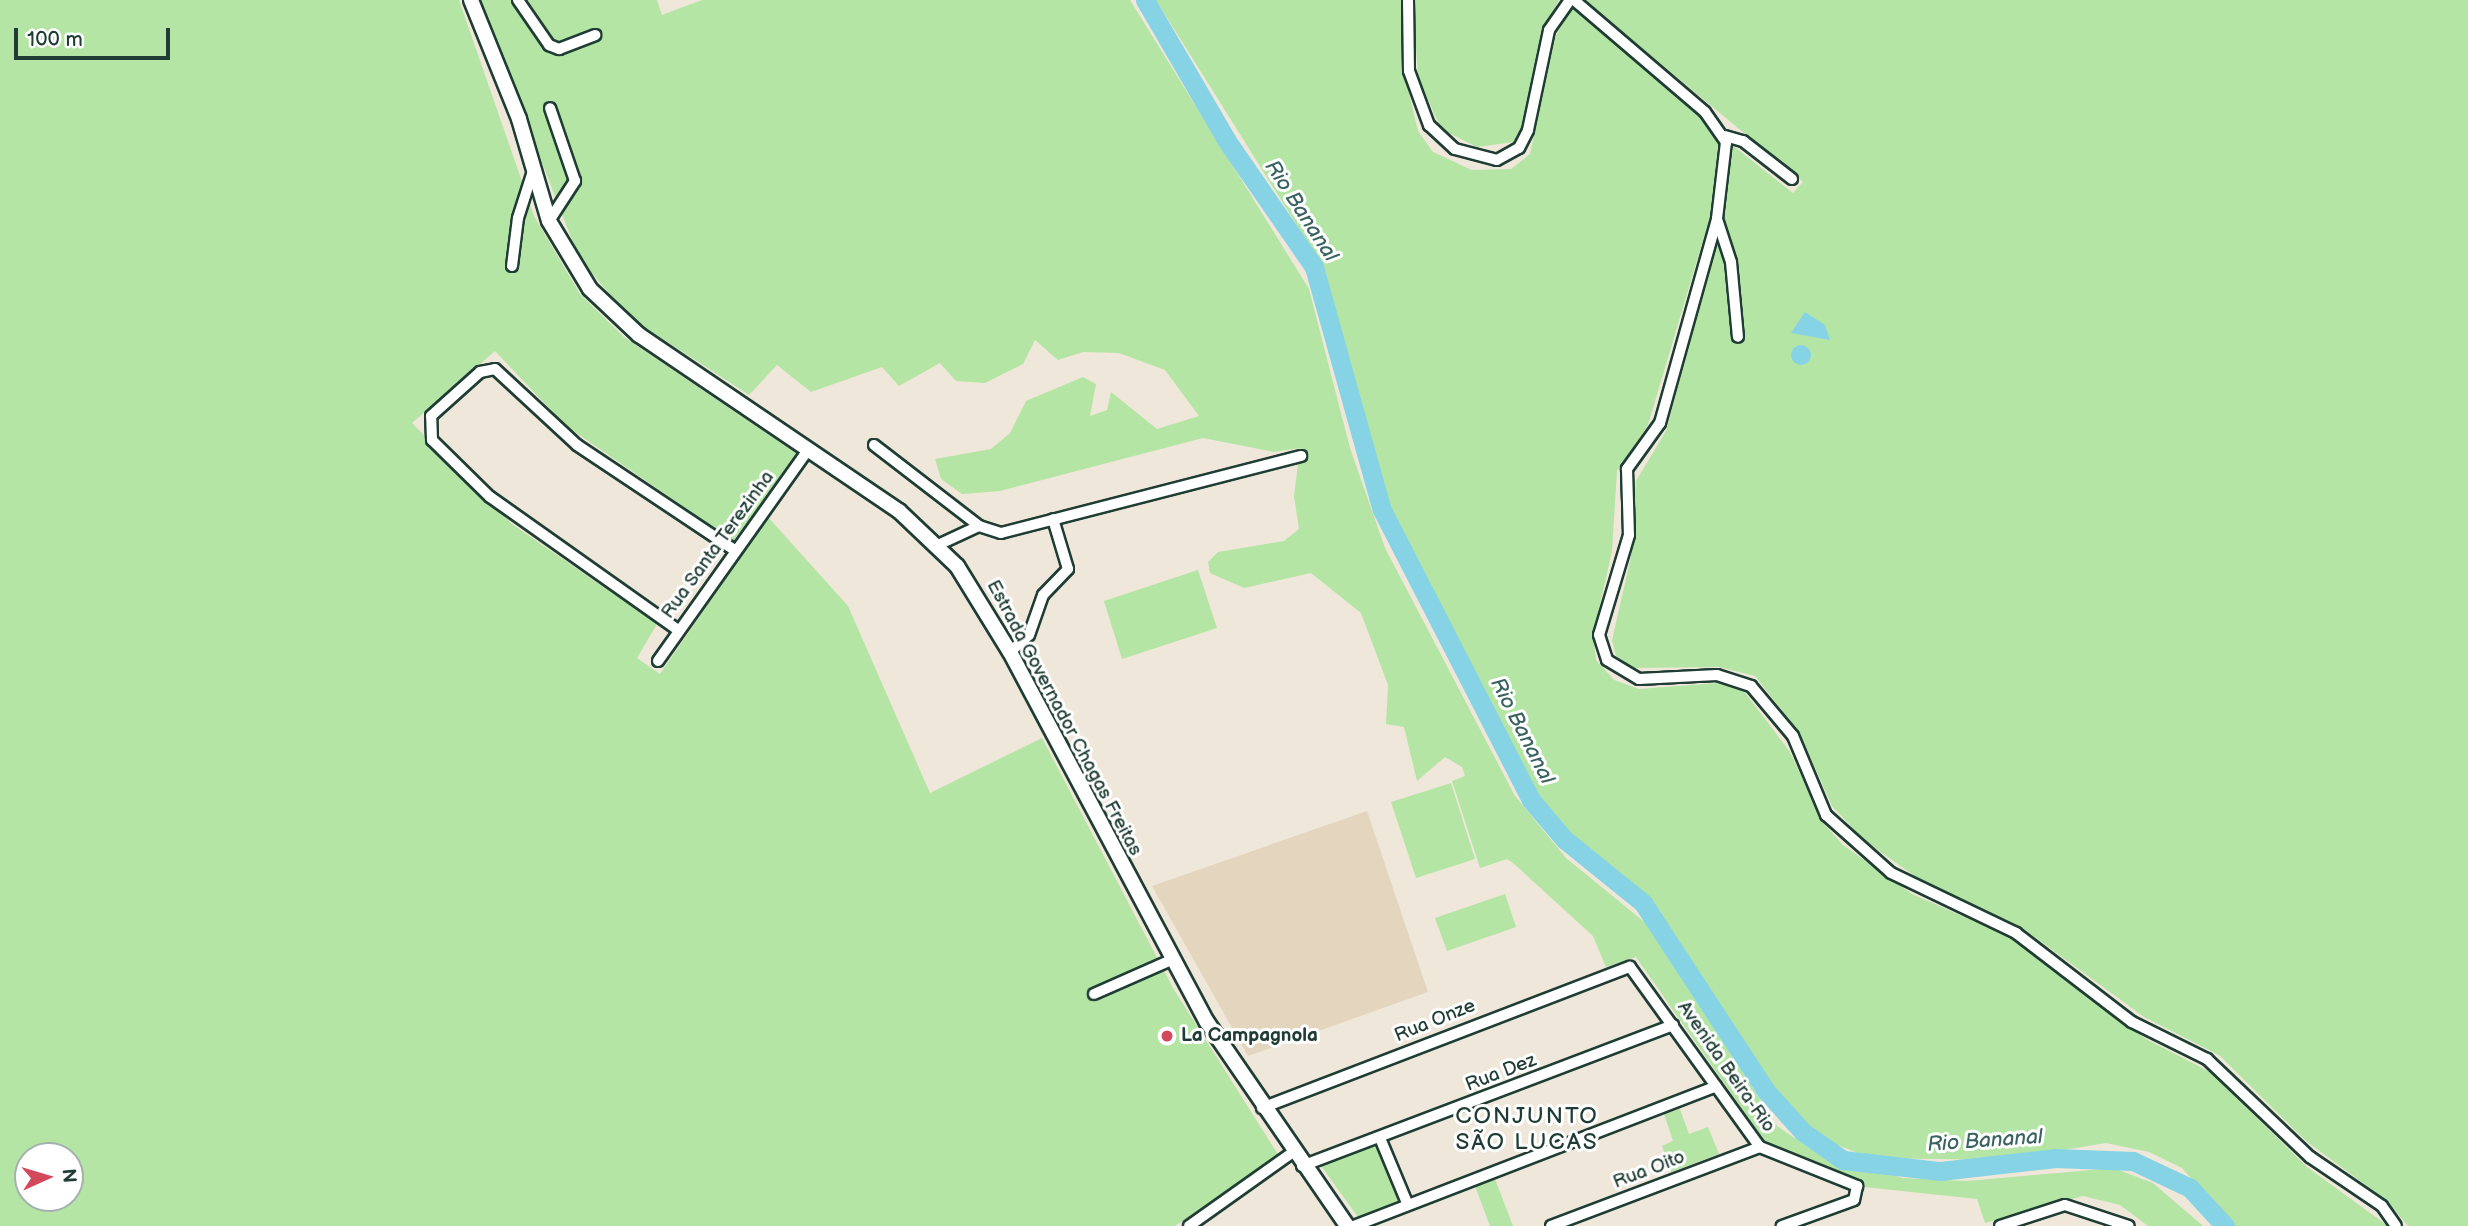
<!DOCTYPE html>
<html>
<head>
<meta charset="utf-8">
<style>
	body { margin:0 }
	#map { position:relative; width:2468px; height:1226px; overflow:hidden; background:#efe7d9; font-family:"Balsamiq Sans",sans-serif }
	div>[style] { position:absolute }
	.built>* { inset:0; background:#e4d6be }
	.green>* { inset:0; background:#b4e5a5 }
	.water>* { inset:0; background:#86d3e5 }
	.round { border-radius:50% }
	.river>* { height:19px; margin:-9.5px; padding:0 9.5px; transform-origin:9.5px; border-radius:9.5px; background:#86d3e5 }
	.roads { filter:drop-shadow(2px 0 #1f3d34) drop-shadow(-2px 0 #1f3d34) drop-shadow(0 2px #1f3d34) drop-shadow(0 -2px #1f3d34) }
	.minor>* { height:10px; margin:-5px; padding:0 5px; transform-origin:5px; border-radius:5px; background:#fff }
	.secondary>* { height:14px; margin:-7px; padding:0 7px; transform-origin:7px; border-radius:7px; background:#fff }
	.dots>* { width:19px; height:19px; translate:-50% -50%; box-sizing:border-box; border:4px solid #fff; border-radius:50% }
	span { translate:-50% -50%; white-space:nowrap; text-align:center; line-height:1.15; -webkit-text-stroke:6px #fff; paint-order:stroke }
	.street-label { font-size:19px; color:#1f3d34 }
	.poi-label { font-size:19px; color:#1f3d34; font-weight:700 }
	.left { translate:0 -50%; text-align:left }
	.water-label { font-size:21px; color:#396260; font-style:italic }
	.quarter-label { font-size:23px; color:#1f3d34; letter-spacing:2px }
	.north { position:absolute; left:14px; top:1142px; width:70px; height:70px; box-sizing:border-box; background:#fff; border:2px solid #a5b1ae; border-radius:50%; rotate:86deg; font-size:19px; font-weight:700; line-height:28px; text-align:center; color:#1f3d34 }
	.north::after { content:''; display:block; margin:auto; width:24px; height:32px; background:#d1495b; clip-path:polygon(50% 0,100% 100%,50% 72%,0 100%) }
	.scale { position:absolute; left:14px; top:28px; width:156px; height:32px; box-sizing:border-box; border:4px solid #1f3d34; border-top:0; padding-left:9px; font-size:21px; line-height:24px; white-space:nowrap; color:#1f3d34; -webkit-text-stroke:5px #fff; paint-order:stroke }
</style>
</head>
<body>
<div id="map">
	<div class="built">
		<i style="clip-path:polygon(1367px 811px,1428px 992px,1248px 1056px,1152px 886px)"></i>
	</div>
	<div class="green">
		<i style="clip-path:polygon(evenodd,0 0,459px 0,534px 216px,580px 294px,624px 337px,799px 455px,733px 541px,565px 425px,495px 351px,412px 423px,512px 524px,657px 624px,637px 658px,660px 674px,768px 517px,848px 606px,930px 793px,1042px 738px,1173px 988px,1279px 1156px,1175px 1226px,0 1226px,0 0,28px 1156px,70px 1156px,70px 1198px,28px 1198px,28px 1156px)"></i>
		<i style="clip-path:polygon(479px 0,657px 0,662px 15px,702px 0,1130px 0,1309px 289px,1350px 448px,1385px 548px,1515px 796px,1566px 858px,1648px 925px,1777px 1126px,1821px 1156px,1903px 1178px,1967px 1181px,2113px 1168px,2153px 1183px,2203px 1226px,2148px 1226px,2120px 1205px,2083px 1196px,1985px 1223px,1977px 1199px,1864px 1187px,1768px 1146px,1636px 957px,1606px 967px,1593px 936px,1513px 863px,1507px 859px,1480px 868px,1452px 781px,1465px 776px,1462px 767px,1445px 757px,1417px 781px,1404px 727px,1386px 724px,1388px 685px,1361px 613px,1311px 573px,1244px 588px,1210px 573px,1208px 562px,1218px 552px,1284px 541px,1299px 529px,1294px 496px,1300px 448px,1274px 452px,1203px 438px,1000px 491px,962px 494px,941px 479px,935px 459px,991px 449px,1010px 433px,1026px 401px,1083px 377px,1096px 384px,1090px 416px,1107px 410px,1111px 392px,1157px 429px,1199px 416px,1165px 370px,1119px 353px,1083px 352px,1058px 360px,1035px 340px,1023px 364px,985px 383px,956px 381px,940px 363px,899px 386px,882px 367px,811px 392px,777px 365px,749px 395px,629px 317px,579px 258px)"></i>
		<i style="clip-path:polygon(1156px 0,1403px 0,1403px 69px,1418px 131px,1433px 152px,1472px 170px,1511px 169px,1530px 154px,1555px 38px,1572px 5px,1703px 119px,1718px 144px,1712px 210px,1648px 425px,1617px 471px,1612px 551px,1593px 635px,1596px 660px,1614px 680px,1639px 689px,1718px 683px,1743px 690px,1790px 752px,1824px 824px,1843px 845px,1912px 894px,2008px 936px,2146px 1039px,2210px 1072px,2307px 1167px,2388px 1226px,2233px 1226px,2182px 1168px,2149px 1152px,2106px 1143px,2001px 1160px,1871px 1158px,1832px 1143px,1791px 1111px,1766px 1083px,1653px 903px,1570px 833px,1520px 771px,1392px 513px,1323px 267px)"></i>
		<i style="clip-path:polygon(1413px 0,1559px 0,1541px 32px,1526px 117px,1514px 142px,1477px 147px,1441px 129px,1418px 77px)"></i>
		<i style="clip-path:polygon(1584px 0,2468px 0,2468px 1226px,2408px 1226px,2386px 1200px,2306px 1141px,2219px 1055px,2144px 1017px,2025px 930px,1926px 884px,1865px 841px,1832px 806px,1799px 732px,1755px 676px,1719px 667px,1633px 668px,1616px 656px,1612px 640px,1631px 557px,1636px 481px,1666px 431px,1711px 266px,1731px 144px,1793px 193px,1803px 182px)"></i>
		<i style="clip-path:polygon(1198px 570px,1217px 628px,1122px 659px,1104px 601px)"></i>
		<i style="clip-path:polygon(1451px 783px,1475px 859px,1416px 878px,1391px 802px)"></i>
		<i style="clip-path:polygon(1505px 894px,1516px 927px,1447px 951px,1435px 918px)"></i>
		<i style="clip-path:polygon(1680px 1109px,1689px 1134px,1708px 1127px,1719px 1154px,1671px 1172px,1662px 1146px,1673px 1141px,1664px 1114px)"></i>
		<i style="clip-path:polygon(1379px 1144px,1403px 1200px,1358px 1217px,1321px 1166px)"></i>
		<i style="clip-path:polygon(1495px 1179px,1513px 1226px,1490px 1226px,1475px 1186px)"></i>
	</div>
	<div class="water">
		<i style="clip-path:polygon(1805px 312px,1825px 325px,1830px 340px,1791px 333px)"></i>
		<i class="round" style="left:1791px;top:345px;width:20px;height:20px"></i>
	</div>
	<div class="river">
		<i style="left:1145px;top:0;width:163px;rotate:59.8deg"></i>
		<i style="left:1227px;top:141px;width:153px;rotate:55.4deg"></i>
		<i style="left:1314px;top:267px;width:252px;rotate:74.4deg"></i>
		<i style="left:1382px;top:510px;width:326px;rotate:62.8deg"></i>
		<i style="left:1531px;top:800px;width:51px;rotate:49.8deg"></i>
		<i style="left:1564px;top:839px;width:102px;rotate:39deg"></i>
		<i style="left:1643px;top:903px;width:225px;rotate:56.8deg"></i>
		<i style="left:1766px;top:1091px;width:55px;rotate:47.9deg"></i>
		<i style="left:1803px;top:1132px;width:49px;rotate:35deg"></i>
		<i style="left:1843px;top:1160px;width:98px;rotate:6.5deg"></i>
		<i style="left:1940px;top:1171px;width:117px;rotate:-6.4deg"></i>
		<i style="left:2056px;top:1158px;width:77px;rotate:2.2deg"></i>
		<i style="left:2133px;top:1161px;width:63px;rotate:25.3deg"></i>
		<i style="left:2190px;top:1188px;width:52px;rotate:47.4deg"></i>
	</div>
	<div class="roads">
		<div class="minor">
			<i style="left:518px;top:0;width:55px;rotate:55.4deg"></i>
			<i style="left:549px;top:45px;width:11px;rotate:22deg"></i>
			<i style="left:559px;top:49px;width:39px;rotate:-21deg"></i>
			<i style="left:1408px;top:0;width:71px;rotate:89.2deg"></i>
			<i style="left:1409px;top:71px;width:58px;rotate:69.7deg"></i>
			<i style="left:1429px;top:125px;width:35px;rotate:43deg"></i>
			<i style="left:1455px;top:149px;width:43px;rotate:14.7deg"></i>
			<i style="left:1497px;top:160px;width:25px;rotate:-29deg"></i>
			<i style="left:1519px;top:148px;width:20px;rotate:-63deg"></i>
			<i style="left:1528px;top:130px;width:102px;rotate:-78.1deg"></i>
			<i style="left:1549px;top:30px;width:37px;rotate:-55deg"></i>
			<i style="left:1574px;top:0;width:172px;rotate:40.5deg"></i>
			<i style="left:1705px;top:112px;width:37px;rotate:55deg"></i>
			<i style="left:1726px;top:142px;width:78px;rotate:96.7deg"></i>
			<i style="left:1717px;top:219px;width:212px;rotate:105.6deg"></i>
			<i style="left:1660px;top:423px;width:57px;rotate:125.7deg"></i>
			<i style="left:1627px;top:469px;width:66px;rotate:88.3deg"></i>
			<i style="left:1629px;top:535px;width:104px;rotate:106.7deg"></i>
			<i style="left:1599px;top:635px;width:26px;rotate:72deg"></i>
			<i style="left:1607px;top:660px;width:37px;rotate:31deg"></i>
			<i style="left:1639px;top:679px;width:78px;rotate:-2.9deg"></i>
			<i style="left:1717px;top:675px;width:36px;rotate:18deg"></i>
			<i style="left:1751px;top:686px;width:65px;rotate:50deg"></i>
			<i style="left:1793px;top:736px;width:86px;rotate:67.3deg"></i>
			<i style="left:1826px;top:815px;width:87px;rotate:41.7deg"></i>
			<i style="left:1891px;top:873px;width:139px;rotate:25.6deg"></i>
			<i style="left:2016px;top:933px;width:146px;rotate:37.5deg"></i>
			<i style="left:2132px;top:1022px;width:84px;rotate:26.3deg"></i>
			<i style="left:2207px;top:1059px;width:142px;rotate:43.6deg"></i>
			<i style="left:2310px;top:1157px;width:87px;rotate:34.2deg"></i>
			<i style="left:2382px;top:1206px;width:24px;rotate:55deg"></i>
			<i style="left:1725px;top:136px;width:19px;rotate:16deg"></i>
			<i style="left:1743px;top:141px;width:62px;rotate:37.8deg"></i>
			<i style="left:1717px;top:219px;width:45px;rotate:72deg"></i>
			<i style="left:1731px;top:262px;width:75px;rotate:84.7deg"></i>
			<i style="left:549px;top:221px;width:48px;rotate:-57deg"></i>
			<i style="left:575px;top:181px;width:77px;rotate:-108.9deg"></i>
			<i style="left:512px;top:266px;width:48px;rotate:-82.9deg"></i>
			<i style="left:518px;top:218px;width:52px;rotate:-72.3deg"></i>
			<i style="left:874px;top:445px;width:133px;rotate:37.6deg"></i>
			<i style="left:979px;top:526px;width:23px;rotate:18deg"></i>
			<i style="left:1001px;top:533px;width:310px;rotate:-14.4deg"></i>
			<i style="left:938px;top:545px;width:45px;rotate:-24.9deg"></i>
			<i style="left:678px;top:630px;width:230px;rotate:-144.7deg"></i>
			<i style="left:490px;top:497px;width:81px;rotate:-135.5deg"></i>
			<i style="left:432px;top:440px;width:24px;rotate:-92deg"></i>
			<i style="left:431px;top:416px;width:66px;rotate:-41.9deg"></i>
			<i style="left:480px;top:372px;width:15px;rotate:-11deg"></i>
			<i style="left:495px;top:369px;width:112px;rotate:42.8deg"></i>
			<i style="left:577px;top:445px;width:187px;rotate:33.7deg"></i>
			<i style="left:1010px;top:652px;width:25px;rotate:-42deg"></i>
			<i style="left:1029px;top:635px;width:42px;rotate:-70.7deg"></i>
			<i style="left:1043px;top:595px;width:36px;rotate:-46deg"></i>
			<i style="left:1068px;top:569px;width:52px;rotate:-106.7deg"></i>
			<i style="left:658px;top:661px;width:259px;rotate:-54.6deg"></i>
			<i style="left:1094px;top:994px;width:84px;rotate:-23.8deg"></i>
			<i style="left:1262px;top:1108px;width:394px;rotate:-21deg"></i>
			<i style="left:1630px;top:967px;width:222px;rotate:54.2deg"></i>
			<i style="left:1760px;top:1147px;width:105px;rotate:21.9deg"></i>
			<i style="left:1857px;top:1186px;width:14px;rotate:102deg"></i>
			<i style="left:1854px;top:1200px;width:77px;rotate:160.1deg"></i>
			<i style="left:1380px;top:1138px;width:70px;rotate:67.4deg"></i>
			<i style="left:1302px;top:1166px;width:397px;rotate:-20.8deg"></i>
			<i style="left:1189px;top:1226px;width:128px;rotate:-35.4deg"></i>
			<i style="left:1354px;top:1226px;width:388px;rotate:-21.1deg"></i>
			<i style="left:1551px;top:1226px;width:223px;rotate:-20.7deg"></i>
			<i style="left:2000px;top:1226px;width:68px;rotate:-17.9deg"></i>
			<i style="left:2065px;top:1205px;width:67px;rotate:18.2deg"></i>
		</div>
		<div class="secondary">
			<i style="left:471px;top:0;width:128px;rotate:68deg"></i>
			<i style="left:519px;top:119px;width:106px;rotate:73.6deg"></i>
			<i style="left:549px;top:221px;width:79px;rotate:58.9deg"></i>
			<i style="left:590px;top:289px;width:67px;rotate:43.2deg"></i>
			<i style="left:639px;top:335px;width:314px;rotate:34.1deg"></i>
			<i style="left:899px;top:511px;width:80px;rotate:43.5deg"></i>
			<i style="left:957px;top:566px;width:101px;rotate:58.4deg"></i>
			<i style="left:1010px;top:652px;width:419px;rotate:62deg"></i>
			<i style="left:1207px;top:1022px;width:247px;rotate:55.5deg"></i>
		</div>
	</div>
	<div class="dots">
		<i style="left:1167px;top:1036px;background:#d1495b"></i>
	</div>
	<div class="street-label">
		<span style="left:718px;top:545px;rotate:-54deg">Rua Santa Terezinha</span>
		<span style="left:1064px;top:718px;rotate:62deg">Estrada Governador Chagas Freitas</span>
		<span style="left:1435px;top:1021px;rotate:-22deg">Rua Onze</span>
		<span style="left:1726px;top:1067px;rotate:55deg">Avenida Beira-Rio</span>
		<span style="left:1501px;top:1073px;rotate:-21deg">Rua Dez</span>
		<span style="left:1649px;top:1170px;rotate:-21deg">Rua Oito</span>
	</div>
	<div class="poi-label">
		<span class="left" style="left:1181px;top:1036px">La Campagnola</span>
	</div>
	<div class="water-label">
		<span style="left:1301px;top:211px;rotate:57deg">Rio Bananal</span>
		<span style="left:1522px;top:731px;rotate:63deg">Rio Bananal</span>
		<span style="left:1985px;top:1141px;rotate:-4deg">Rio Bananal</span>
	</div>
	<div class="quarter-label">
		<span style="left:1527px;top:1129px">CONJUNTO<br>SÃO LUCAS</span>
	</div>
	<div class="north">N</div>
	<div class="scale">100 m</div>
</div>
</body>
</html>
